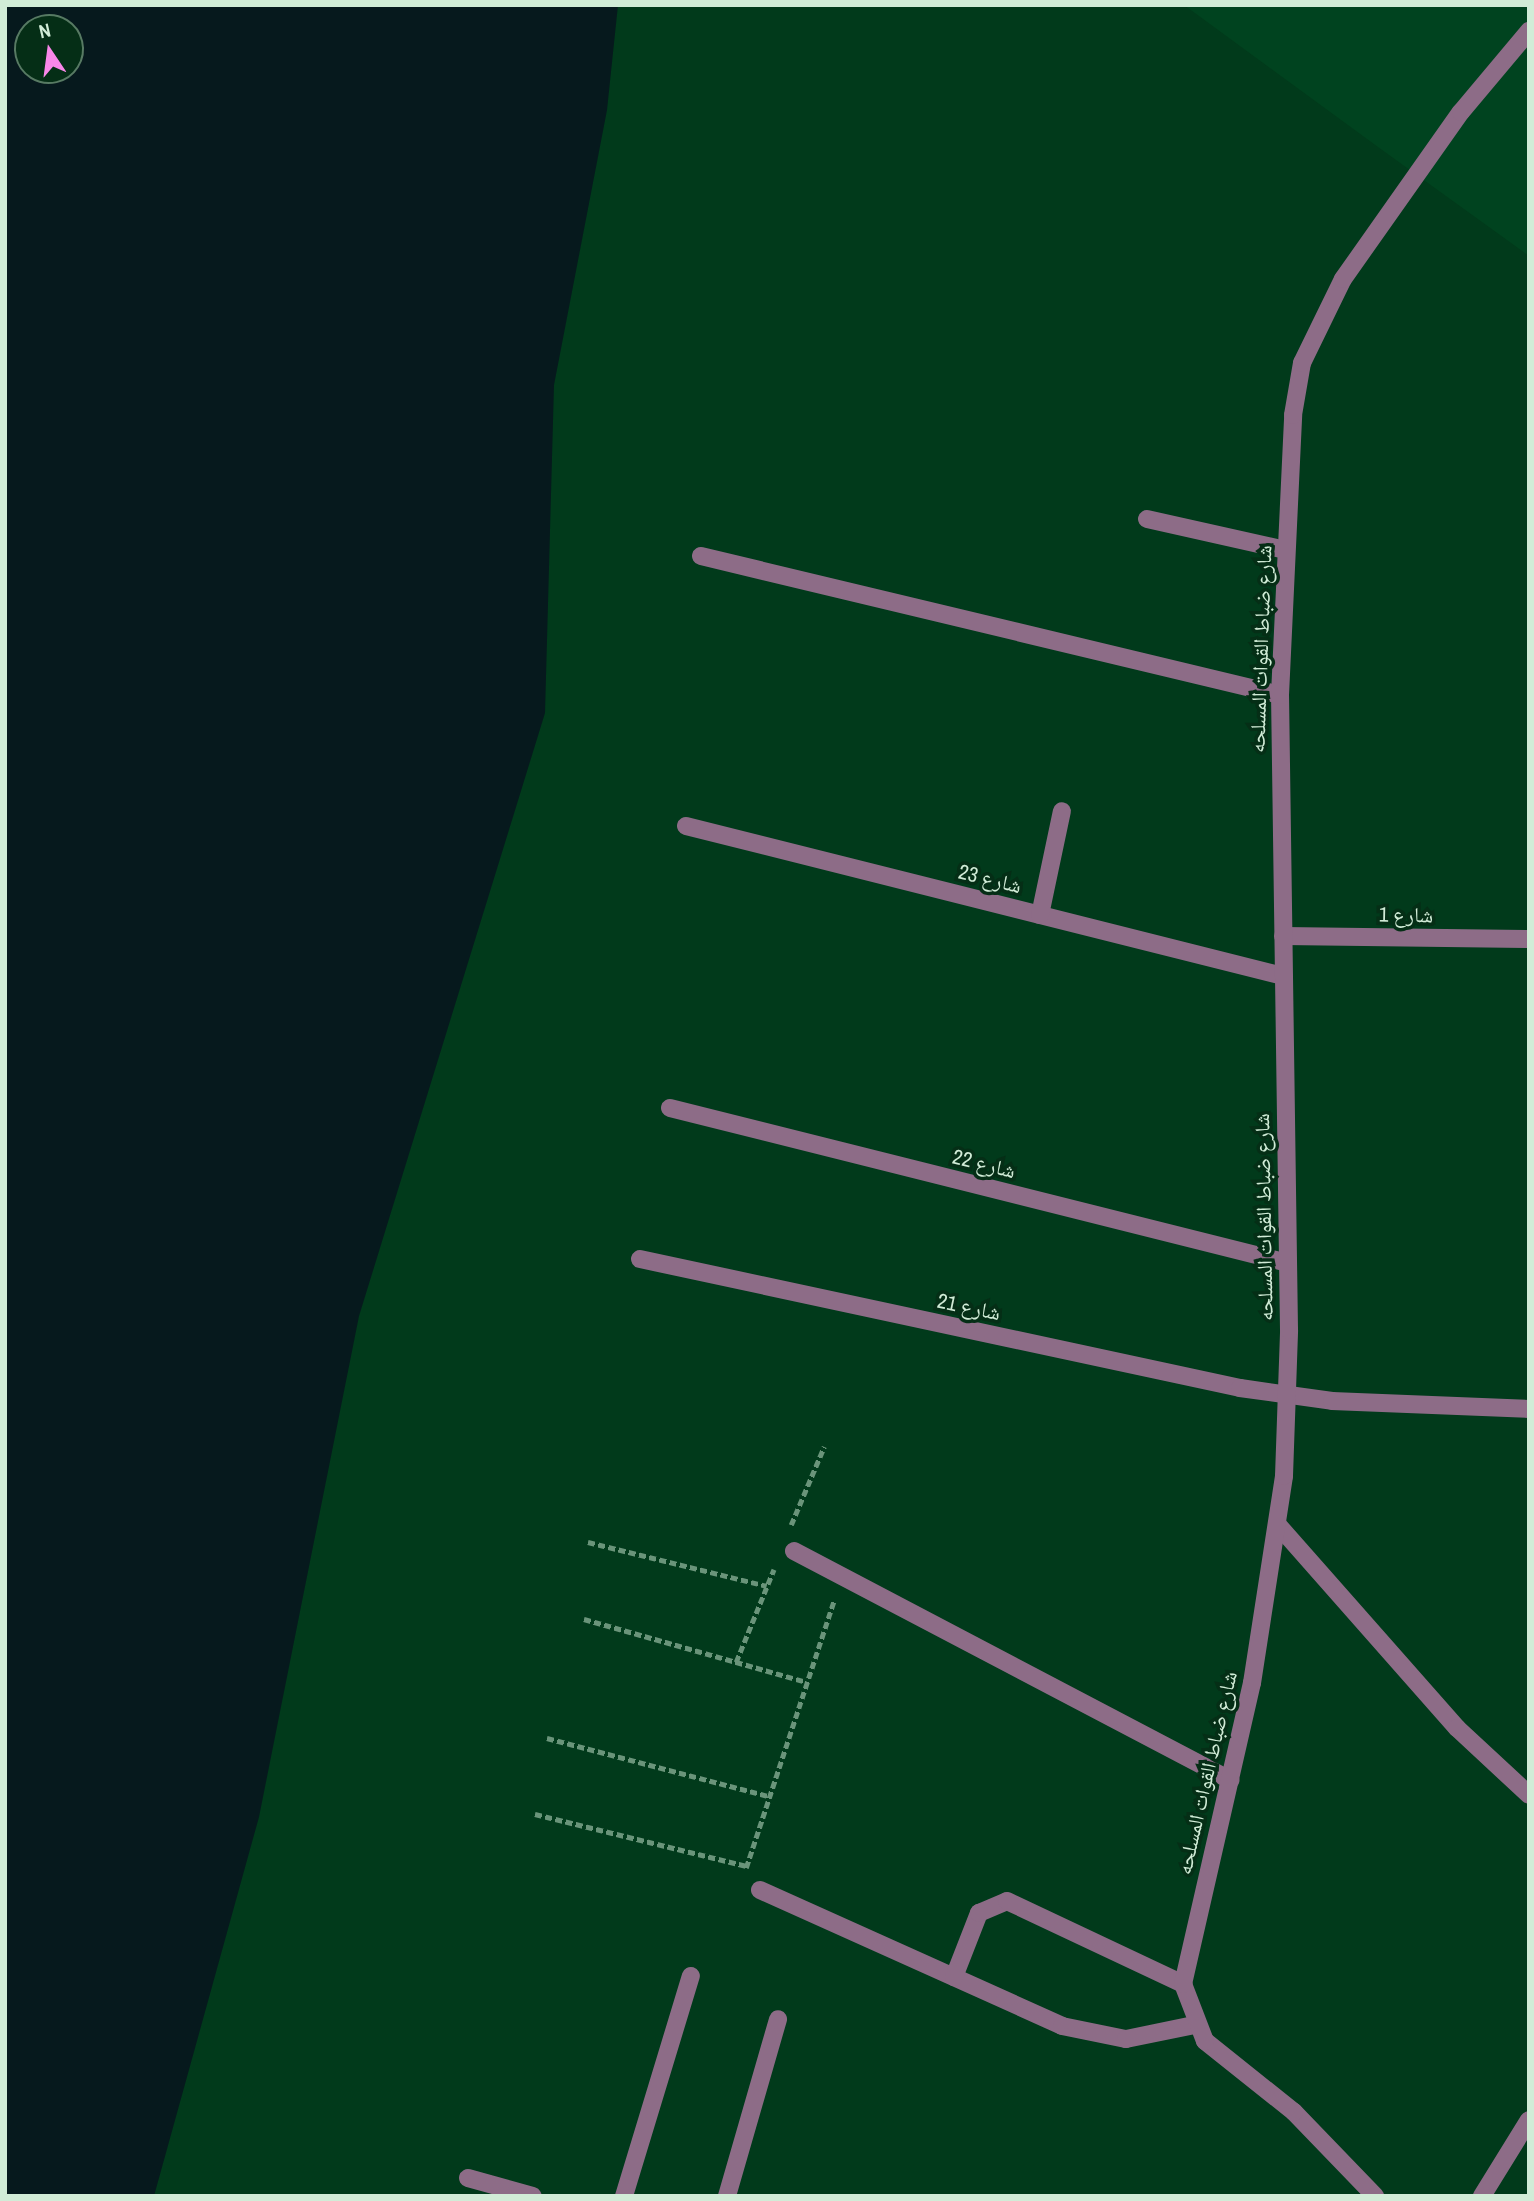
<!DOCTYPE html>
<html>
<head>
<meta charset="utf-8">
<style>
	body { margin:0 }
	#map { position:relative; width:1534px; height:2201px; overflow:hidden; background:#013a1b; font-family:"Archivo Narrow","Noto Naskh Arabic",sans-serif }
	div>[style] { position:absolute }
	.built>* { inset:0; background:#00431f }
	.water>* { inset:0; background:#06191d }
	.path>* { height:4.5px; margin-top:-2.25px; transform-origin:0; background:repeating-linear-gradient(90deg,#6a947a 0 7px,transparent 0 10.5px) }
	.minor>* { height:18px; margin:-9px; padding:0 9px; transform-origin:9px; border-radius:9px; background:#8d6c87 }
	span { translate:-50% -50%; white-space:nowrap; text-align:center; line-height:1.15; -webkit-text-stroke:7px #052e16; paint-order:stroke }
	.street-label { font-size:21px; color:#d1ecd7 }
	.frame { position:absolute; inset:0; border:7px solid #d1ecd7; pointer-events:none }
	.north { position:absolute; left:14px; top:14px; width:70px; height:70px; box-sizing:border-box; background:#052e16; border:2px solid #577a63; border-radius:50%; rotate:347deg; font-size:19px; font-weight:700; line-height:28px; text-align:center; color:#d1ecd7 }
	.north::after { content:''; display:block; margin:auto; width:24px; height:32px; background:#f987e9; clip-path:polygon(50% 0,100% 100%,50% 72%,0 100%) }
</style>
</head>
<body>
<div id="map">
	<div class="built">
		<i style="clip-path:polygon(1184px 5px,1529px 5px,1529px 256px,1378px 147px)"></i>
	</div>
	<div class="water">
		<i style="clip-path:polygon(evenodd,5px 5px,618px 5px,607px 110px,554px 385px,545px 713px,359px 1316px,259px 1817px,154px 2196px,5px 2196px,5px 5px,28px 28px,70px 28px,70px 70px,28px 70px,28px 28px)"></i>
	</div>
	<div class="path">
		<i style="left:791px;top:1525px;width:85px;rotate:-67.1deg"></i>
		<i style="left:588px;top:1542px;width:184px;rotate:13.8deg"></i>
		<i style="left:584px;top:1619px;width:231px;rotate:15.8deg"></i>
		<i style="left:736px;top:1662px;width:100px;rotate:-67.8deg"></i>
		<i style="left:547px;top:1738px;width:228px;rotate:14.7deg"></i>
		<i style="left:535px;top:1814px;width:217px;rotate:13.8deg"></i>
		<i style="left:746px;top:1868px;width:282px;rotate:-71.8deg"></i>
	</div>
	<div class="minor">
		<i style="left:1147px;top:519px;width:142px;rotate:12.6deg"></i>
		<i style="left:701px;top:556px;width:595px;rotate:13.5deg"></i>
		<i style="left:686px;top:826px;width:616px;rotate:14.1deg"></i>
		<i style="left:1040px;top:915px;width:106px;rotate:-78.1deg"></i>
		<i style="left:1283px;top:936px;width:246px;rotate:0.7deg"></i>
		<i style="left:670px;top:1108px;width:637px;rotate:14.08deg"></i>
		<i style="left:640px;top:1259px;width:614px;rotate:12.13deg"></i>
		<i style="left:1240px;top:1388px;width:93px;rotate:8deg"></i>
		<i style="left:1332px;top:1401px;width:197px;rotate:2.3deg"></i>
		<i style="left:1278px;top:1525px;width:271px;rotate:48.6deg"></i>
		<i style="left:1457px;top:1728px;width:98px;rotate:42.9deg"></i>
		<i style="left:794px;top:1551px;width:493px;rotate:27.7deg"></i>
		<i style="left:760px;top:1890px;width:331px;rotate:24.2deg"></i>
		<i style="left:1062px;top:2026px;width:65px;rotate:11.5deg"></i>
		<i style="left:1126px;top:2039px;width:69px;rotate:-11.6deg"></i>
		<i style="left:954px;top:1977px;width:69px;rotate:-68.7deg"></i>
		<i style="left:979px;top:1913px;width:30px;rotate:-23deg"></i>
		<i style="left:1007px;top:1901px;width:195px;rotate:25.2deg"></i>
		<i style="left:468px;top:2178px;width:67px;rotate:15.5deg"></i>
		<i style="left:624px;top:2196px;width:230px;rotate:-73.1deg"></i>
		<i style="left:727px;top:2196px;width:184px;rotate:-73.9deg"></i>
		<i style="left:1375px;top:2196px;width:117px;rotate:-134deg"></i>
		<i style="left:1294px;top:2112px;width:114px;rotate:-141.4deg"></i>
		<i style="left:1205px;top:2041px;width:61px;rotate:-111.1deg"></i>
		<i style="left:1183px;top:1984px;width:309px;rotate:-77.1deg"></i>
		<i style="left:1252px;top:1683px;width:209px;rotate:-81.2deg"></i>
		<i style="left:1284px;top:1476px;width:146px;rotate:-88deg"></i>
		<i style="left:1289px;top:1330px;width:635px;rotate:-90.81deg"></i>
		<i style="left:1280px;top:695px;width:280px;rotate:-87.3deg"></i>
		<i style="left:1293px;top:415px;width:53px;rotate:-80.2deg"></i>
		<i style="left:1302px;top:363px;width:93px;rotate:-64deg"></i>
		<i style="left:1343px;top:279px;width:204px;rotate:-54.8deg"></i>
		<i style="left:1461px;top:112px;width:106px;rotate:-50deg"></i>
		<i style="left:1482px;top:2196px;width:89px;rotate:-58.3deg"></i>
	</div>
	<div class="street-label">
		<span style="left:1261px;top:649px;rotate:-88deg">شارع ضباط القوات المسلحه</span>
		<span style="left:990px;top:879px;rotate:14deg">شارع 23</span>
		<span style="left:1406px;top:915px;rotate:1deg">شارع 1</span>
		<span style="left:984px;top:1164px;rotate:14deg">شارع 22</span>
		<span style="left:1264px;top:1217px;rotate:-91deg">شارع ضباط القوات المسلحه</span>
		<span style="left:969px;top:1307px;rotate:12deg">شارع 21</span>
		<span style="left:1207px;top:1773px;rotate:-77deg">شارع ضباط القوات المسلحه</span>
	</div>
	<div class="frame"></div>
	<div class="north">N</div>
</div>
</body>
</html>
